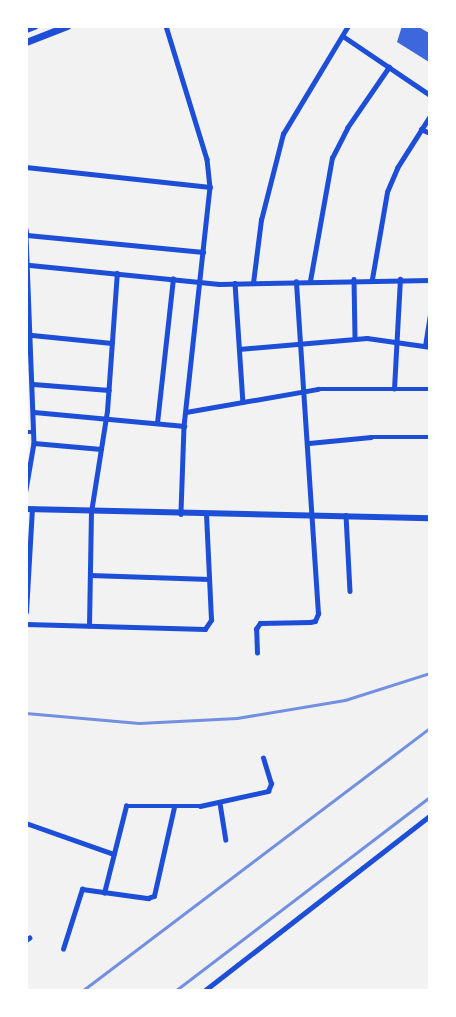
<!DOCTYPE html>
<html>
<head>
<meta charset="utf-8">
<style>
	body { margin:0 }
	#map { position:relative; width:456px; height:1017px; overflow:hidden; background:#f2f2f2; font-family:Cabin,sans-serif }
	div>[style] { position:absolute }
	.building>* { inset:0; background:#3d67dc }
	.minor>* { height:4.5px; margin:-2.25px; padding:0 2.25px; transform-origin:2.25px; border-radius:2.25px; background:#1d4ed8 }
	.tertiary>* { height:5.5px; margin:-2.75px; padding:0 2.75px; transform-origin:2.75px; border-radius:2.75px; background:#1d4ed8 }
	.primary>* { height:7px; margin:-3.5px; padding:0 3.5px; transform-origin:3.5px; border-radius:3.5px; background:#1d4ed8 }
	.rail>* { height:2.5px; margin:-1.25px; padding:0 1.25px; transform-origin:1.25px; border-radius:1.25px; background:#7290e2 }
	span { translate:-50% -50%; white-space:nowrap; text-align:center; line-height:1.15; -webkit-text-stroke:4.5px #fff; paint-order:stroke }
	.frame { position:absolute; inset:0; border:28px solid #fff; pointer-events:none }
</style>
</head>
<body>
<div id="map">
	<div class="building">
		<i style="clip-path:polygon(402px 26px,417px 26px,429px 33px,429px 62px,397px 42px)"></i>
	</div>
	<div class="minor">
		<i style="left:166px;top:26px;width:139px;rotate:72.9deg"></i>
		<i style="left:207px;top:159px;width:28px;rotate:84deg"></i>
		<i style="left:210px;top:187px;width:240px;rotate:96.2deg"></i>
		<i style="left:184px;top:426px;width:88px;rotate:92deg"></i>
		<i style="left:343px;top:36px;width:105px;rotate:34.1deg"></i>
		<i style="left:421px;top:129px;width:10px;rotate:24deg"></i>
		<i style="left:26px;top:167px;width:185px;rotate:6.2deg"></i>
		<i style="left:26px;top:229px;width:6px;rotate:81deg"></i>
		<i style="left:27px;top:235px;width:177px;rotate:5.5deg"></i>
		<i style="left:26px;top:235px;width:208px;rotate:87.8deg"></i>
		<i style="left:34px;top:443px;width:48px;rotate:99.7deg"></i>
		<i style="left:30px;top:265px;width:190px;rotate:5.7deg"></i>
		<i style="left:219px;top:284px;width:211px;rotate:-1.1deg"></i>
		<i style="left:354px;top:279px;width:60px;rotate:89deg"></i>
		<i style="left:372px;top:279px;width:88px;rotate:-80.2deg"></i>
		<i style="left:387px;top:192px;width:26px;rotate:-67deg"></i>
		<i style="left:397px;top:168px;width:62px;rotate:-57.6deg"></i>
		<i style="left:310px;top:281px;width:125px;rotate:-79.9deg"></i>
		<i style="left:332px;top:158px;width:34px;rotate:-63deg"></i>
		<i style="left:347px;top:128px;width:74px;rotate:-55.5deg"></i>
		<i style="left:235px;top:283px;width:119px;rotate:86.2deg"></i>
		<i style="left:253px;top:283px;width:64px;rotate:-82.8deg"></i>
		<i style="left:261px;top:220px;width:89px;rotate:-75.7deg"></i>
		<i style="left:283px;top:134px;width:126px;rotate:-59deg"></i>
		<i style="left:32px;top:335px;width:80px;rotate:5.7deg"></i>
		<i style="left:425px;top:346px;width:33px;rotate:-81deg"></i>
		<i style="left:239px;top:349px;width:128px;rotate:-4.9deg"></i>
		<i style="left:367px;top:338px;width:64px;rotate:8.1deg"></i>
		<i style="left:33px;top:384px;width:76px;rotate:4.5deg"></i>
		<i style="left:394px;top:389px;width:110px;rotate:-86.9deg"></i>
		<i style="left:34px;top:412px;width:151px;rotate:5.3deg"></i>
		<i style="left:186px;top:412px;width:134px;rotate:-9.9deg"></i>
		<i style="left:318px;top:389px;width:112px"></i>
		<i style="left:157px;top:423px;width:145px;rotate:-83.7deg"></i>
		<i style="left:26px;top:432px;width:8px"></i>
		<i style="left:34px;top:443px;width:67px;rotate:5.1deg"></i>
		<i style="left:309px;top:443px;width:62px;rotate:-5.5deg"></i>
		<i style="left:371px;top:437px;width:59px"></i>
		<i style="left:346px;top:515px;width:76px;rotate:87deg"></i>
		<i style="left:90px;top:575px;width:119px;rotate:1.9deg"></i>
		<i style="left:26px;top:612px;width:103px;rotate:-86.7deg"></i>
		<i style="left:26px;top:624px;width:179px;rotate:1.6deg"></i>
		<i style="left:205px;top:629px;width:11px;rotate:-56deg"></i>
		<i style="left:211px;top:620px;width:105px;rotate:-92.7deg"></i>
		<i style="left:89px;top:626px;width:114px;rotate:-89deg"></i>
		<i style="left:91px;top:512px;width:102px;rotate:-81deg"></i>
		<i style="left:107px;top:411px;width:138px;rotate:-85.9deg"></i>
		<i style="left:257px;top:653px;width:24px;rotate:-92deg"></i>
		<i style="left:256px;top:629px;width:7px;rotate:-56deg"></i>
		<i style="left:260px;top:623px;width:50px;rotate:-1.1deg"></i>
		<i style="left:310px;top:622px;width:5px;rotate:-11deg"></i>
		<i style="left:315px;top:621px;width:8px;rotate:-67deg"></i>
		<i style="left:318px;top:614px;width:333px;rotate:-93.8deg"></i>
		<i style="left:220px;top:803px;width:37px;rotate:81deg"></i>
		<i style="left:26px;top:823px;width:93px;rotate:19.4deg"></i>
		<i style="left:104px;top:893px;width:90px;rotate:-75.8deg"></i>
		<i style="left:126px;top:806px;width:74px"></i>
		<i style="left:200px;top:806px;width:70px;rotate:-12.4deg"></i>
		<i style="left:268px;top:791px;width:8px;rotate:-67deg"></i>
		<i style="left:271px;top:784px;width:27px;rotate:-107deg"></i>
		<i style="left:26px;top:940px;width:4px;rotate:-34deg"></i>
		<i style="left:63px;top:949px;width:63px;rotate:-72.4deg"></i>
		<i style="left:82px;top:889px;width:67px;rotate:7.8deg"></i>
		<i style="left:148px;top:898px;width:6px;rotate:-18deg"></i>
		<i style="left:154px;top:896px;width:91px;rotate:-77.3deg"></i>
		<i style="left:204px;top:991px;width:286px;rotate:-37.8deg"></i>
	</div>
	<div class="tertiary">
		<i style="left:26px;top:509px;width:404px;rotate:1.3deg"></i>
	</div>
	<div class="primary">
		<i style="left:26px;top:29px;width:9px;rotate:-21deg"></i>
		<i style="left:26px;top:42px;width:44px;rotate:-21.3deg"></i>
	</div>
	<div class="rail">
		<i style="left:26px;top:713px;width:113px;rotate:5.1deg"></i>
		<i style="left:139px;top:723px;width:98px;rotate:-2.9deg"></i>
		<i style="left:237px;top:718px;width:109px;rotate:-9.5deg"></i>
		<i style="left:345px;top:700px;width:89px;rotate:-17.6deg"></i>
		<i style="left:82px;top:991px;width:436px;rotate:-37.1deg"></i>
		<i style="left:175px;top:991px;width:320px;rotate:-37.3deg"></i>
	</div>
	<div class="frame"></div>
</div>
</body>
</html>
